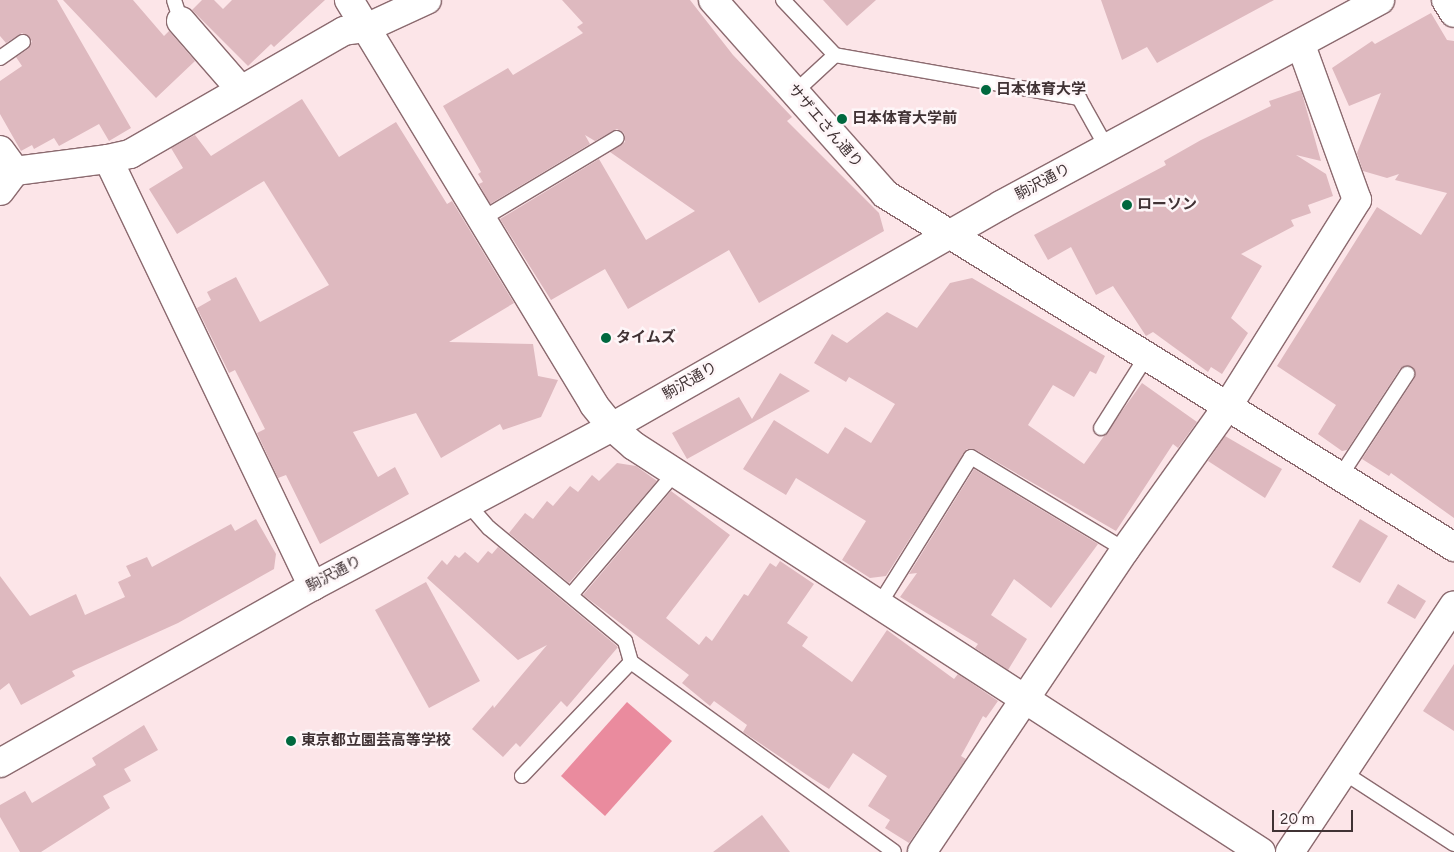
<!DOCTYPE html>
<html>
<head>
<meta charset="utf-8">
<style>
	body { margin:0 }
	#map { position:relative; width:1454px; height:852px; overflow:hidden; background:#fce5e8; font-family:Figtree,"Noto Sans JP",sans-serif }
	div>[style] { position:absolute }
	.water>* { inset:0; background:#ea8b9e }
	.building>* { inset:0; background:#deb9bf }
	.roads { filter:drop-shadow(1px 0 #8b6a6f) drop-shadow(-1px 0 #8b6a6f) drop-shadow(0 1px #8b6a6f) drop-shadow(0 -1px #8b6a6f) }
	.lane>* { height:14px; margin:-7px; padding:0 7px; transform-origin:7px; border-radius:7px; background:#fff }
	.street>* { height:28px; margin:-14px; padding:0 14px; transform-origin:14px; border-radius:14px; background:#fff }
	.secondary>* { height:28px; margin:-14px; padding:0 14px; transform-origin:14px; border-radius:14px; background:#fff }
	.dots>* { width:14px; height:14px; translate:-50% -50%; box-sizing:border-box; border:2px solid #fef6f8; border-radius:50% }
	span { translate:-50% -50%; white-space:nowrap; text-align:center; line-height:1.15; -webkit-text-stroke:5px #fef6f8; paint-order:stroke }
	.poi-label { font-size:15px; color:#403234; font-weight:700 }
	.left { translate:0 -50%; text-align:left }
	.street-label { font-size:15px; color:#403234 }
	.scale { position:absolute; left:1272px; top:810px; width:81px; height:22px; box-sizing:border-box; border:2px solid #403234; border-top:0; padding-left:6px; font-size:15px; line-height:18px; white-space:nowrap; color:#403234; -webkit-text-stroke:4px #fef6f8; paint-order:stroke }
</style>
</head>
<body>
<div id="map">
	<div class="water">
		<i style="clip-path:polygon(627px 702px,672px 741px,605px 816px,561px 776px)"></i>
	</div>
	<div class="building">
		<i style="clip-path:polygon(0 0,57px 0,131px 128px,109px 141px,99px 124px,59px 146px,54px 138px,34px 149px,32px 145px,21px 151px,0 114px,0 81px,22px 66px,16px 57px,28px 49px,32px 41px,22px 33px,6px 43px,0 36px)"></i>
		<i style="clip-path:polygon(63px 0,133px 0,164px 36px,169px 31px,195px 61px,156px 98px)"></i>
		<i style="clip-path:polygon(202px 0,214px 0,223px 9px,232px 0,325px 0,274px 47px,271px 44px,248px 66px,192px 10px)"></i>
		<i style="clip-path:polygon(562px 0,690px 0,733px 55px,792px 117px,787px 121px,879px 213px,884px 231px,759px 303px,729px 250px,628px 309px,605px 269px,551px 300px,500px 219px,599px 159px,646px 240px,695px 211px,610px 152px,625px 142px,624px 133px,617px 129px,595px 141px,585px 135px,590px 144px,490px 204px,479px 184px,483px 182px,478px 174px,481px 172px,443px 106px,508px 68px,513px 75px,583px 33px,577px 27px,583px 23px)"></i>
		<i style="clip-path:polygon(823px 0,876px 0,847px 26px)"></i>
		<i style="clip-path:polygon(1101px 0,1274px 0,1157px 63px,1147px 47px,1122px 60px)"></i>
		<i style="clip-path:polygon(1431px 13px,1447px 40px,1454px 41px,1454px 518px,1391px 473px,1389px 476px,1362px 459px,1414px 379px,1412px 367px,1400px 369px,1347px 450px,1342px 451px,1318px 434px,1336px 405px,1277px 366px,1377px 207px,1421px 235px,1447px 193px,1395px 180px,1399px 174px,1387px 178px,1363px 171px,1357px 153px,1381px 93px,1349px 106px,1332px 68px,1372px 41px,1375px 44px)"></i>
		<i style="clip-path:polygon(1301px 90px,1321px 161px,1296px 155px,1326px 174px,1333px 196px,1308px 205px,1311px 213px,1291px 220px,1294px 226px,1241px 254px,1262px 266px,1231px 318px,1248px 333px,1222px 374px,1211px 367px,1208px 372px,1153px 332px,1146px 336px,1113px 286px,1096px 295px,1071px 247px,1048px 260px,1034px 235px,1166px 165px,1164px 161px,1201px 140px,1271px 106px,1269px 101px)"></i>
		<i style="clip-path:polygon(302px 99px,339px 157px,396px 122px,447px 204px,452px 201px,514px 303px,449px 342px,533px 344px,538px 376px,558px 380px,541px 417px,503px 430px,500px 424px,441px 458px,416px 413px,353px 432px,378px 477px,395px 467px,409px 494px,320px 544px,286px 475px,278px 478px,257px 433px,265px 429px,235px 370px,229px 373px,197px 308px,211px 300px,207px 292px,236px 277px,260px 322px,329px 285px,264px 181px,177px 234px,149px 189px,183px 168px,171px 148px,195px 135px,211px 156px)"></i>
		<i style="clip-path:polygon(972px 278px,1105px 356px,1096px 374px,1090px 371px,1074px 397px,1053px 385px,1028px 425px,1084px 464px,1142px 383px,1197px 422px,1178px 448px,1173px 444px,1116px 531px,976px 450px,967px 449px,886px 576px,870px 578px,842px 560px,866px 521px,796px 478px,786px 495px,743px 469px,774px 420px,828px 454px,845px 427px,871px 443px,895px 404px,849px 377px,846px 382px,814px 363px,832px 334px,847px 343px,887px 312px,917px 328px,950px 283px)"></i>
		<i style="clip-path:polygon(780px 373px,810px 391px,687px 459px,672px 433px,739px 397px,752px 419px)"></i>
		<i style="clip-path:polygon(1225px 436px,1282px 469px,1265px 498px,1208px 461px)"></i>
		<i style="clip-path:polygon(617px 463px,636px 466px,657px 481px,569px 583px,509px 533px,525px 513px,533px 519px,547px 501px,553px 506px,570px 486px,578px 492px,592px 475px,599px 481px)"></i>
		<i style="clip-path:polygon(974px 469px,1098px 544px,1051px 608px,1014px 579px,991px 615px,1027px 639px,1008px 670px,975px 648px,978px 644px,900px 597px,917px 573px,909px 574px)"></i>
		<i style="clip-path:polygon(671px 491px,730px 535px,666px 618px,699px 645px,706px 636px,712px 641px,744px 594px,748px 596px,770px 563px,776px 567px,780px 561px,814px 584px,787px 623px,808px 637px,802px 646px,852px 682px,887px 630px,954px 679px,958px 674px,998px 701px,986px 718px,983px 716px,961px 756px,966px 759px,909px 843px,885px 828px,890px 820px,868px 806px,887px 776px,853px 753px,829px 789px,813px 779px,743px 732px,747px 725px,714px 701px,710px 706px,682px 683px,689px 675px,583px 595px)"></i>
		<i style="clip-path:polygon(256px 519px,276px 554px,274px 569px,178px 623px,72px 671px,75px 676px,21px 705px,9px 683px,0 690px,0 576px,30px 616px,76px 594px,85px 615px,125px 597px,118px 582px,131px 576px,126px 566px,147px 557px,152px 567px,231px 524px,235px 531px)"></i>
		<i style="clip-path:polygon(1360px 519px,1388px 536px,1360px 583px,1332px 567px)"></i>
		<i style="clip-path:polygon(498px 547px,618px 647px,567px 707px,561px 701px,520px 747px,516px 743px,503px 757px,472px 729px,493px 705px,494px 708px,547px 645px,518px 660px,427px 578px,442px 560px,447px 565px,455px 555px,459px 558px,465px 552px,478px 563px,488px 551px,492px 554px)"></i>
		<i style="clip-path:polygon(426px 582px,480px 681px,429px 708px,375px 610px)"></i>
		<i style="clip-path:polygon(1398px 584px,1426px 601px,1415px 619px,1387px 603px)"></i>
		<i style="clip-path:polygon(1454px 664px,1454px 731px,1423px 711px)"></i>
		<i style="clip-path:polygon(144px 725px,158px 750px,124px 769px,131px 781px,103px 796px,110px 808px,41px 852px,20px 852px,0 817px,0 805px,25px 791px,32px 803px,96px 765px,92px 758px)"></i>
		<i style="clip-path:polygon(762px 815px,790px 852px,713px 852px)"></i>
	</div>
	<div class="roads">
		<div class="lane">
			<i style="left:174px;top:0;width:22px;rotate:72deg"></i>
			<i style="left:783px;top:0;width:76px;rotate:46.6deg"></i>
			<i style="left:0;top:58px;width:28px;rotate:-35deg"></i>
			<i style="left:795px;top:92px;width:54px;rotate:-42.8deg"></i>
			<i style="left:835px;top:55px;width:248px;rotate:10deg"></i>
			<i style="left:1079px;top:98px;width:57px;rotate:60.8deg"></i>
			<i style="left:482px;top:219px;width:157px;rotate:-31deg"></i>
			<i style="left:1101px;top:428px;width:88px;rotate:-57.6deg"></i>
			<i style="left:1341px;top:475px;width:121px;rotate:-56.8deg"></i>
			<i style="left:467px;top:503px;width:33px;rotate:49deg"></i>
			<i style="left:489px;top:528px;width:177px;rotate:39.7deg"></i>
			<i style="left:625px;top:641px;width:22px;rotate:74deg"></i>
			<i style="left:631px;top:662px;width:324px;rotate:35.8deg"></i>
			<i style="left:571px;top:595px;width:160px;rotate:-49.6deg"></i>
			<i style="left:879px;top:605px;width:174px;rotate:-58.1deg"></i>
			<i style="left:971px;top:457px;width:180px;rotate:31.1deg"></i>
			<i style="left:1343px;top:772px;width:132px;rotate:33deg"></i>
			<i style="left:522px;top:776px;width:158px;rotate:-46.3deg"></i>
		</div>
		<div class="street">
			<i style="left:349px;top:0;width:473px;rotate:58.8deg"></i>
			<i style="left:594px;top:405px;width:28px;rotate:51deg"></i>
			<i style="left:612px;top:427px;width:29px;rotate:41deg"></i>
			<i style="left:634px;top:446px;width:747px;rotate:32.92deg"></i>
			<i style="left:713px;top:0;width:259px;rotate:48.4deg"></i>
			<i style="left:885px;top:194px;width:670px;rotate:31.81deg"></i>
			<i style="left:1446px;top:0;width:15px;rotate:58deg"></i>
			<i style="left:181px;top:21px;width:91px;rotate:49deg"></i>
			<i style="left:0;top:150px;width:26px;rotate:54deg"></i>
			<i style="left:15px;top:171px;width:94px;rotate:-7.4deg"></i>
			<i style="left:108px;top:159px;width:474px;rotate:64.4deg"></i>
			<i style="left:108px;top:159px;width:23px;rotate:-13deg"></i>
			<i style="left:130px;top:154px;width:247px;rotate:-29.9deg"></i>
			<i style="left:344px;top:31px;width:22px;rotate:-8deg"></i>
			<i style="left:366px;top:28px;width:67px;rotate:-24.7deg"></i>
			<i style="left:0;top:191px;width:25px;rotate:-53deg"></i>
			<i style="left:922px;top:852px;width:364px;rotate:-56.1deg"></i>
			<i style="left:1125px;top:550px;width:179px;rotate:-54.5deg"></i>
			<i style="left:1229px;top:404px;width:241px;rotate:-57.9deg"></i>
			<i style="left:1357px;top:200px;width:165px;rotate:-109.9deg"></i>
			<i style="left:1290px;top:852px;width:296px;rotate:-56.4deg"></i>
		</div>
		<div class="secondary">
			<i style="left:0;top:763px;width:360px;rotate:-29.5deg"></i>
			<i style="left:313px;top:586px;width:339px;rotate:-28deg"></i>
			<i style="left:612px;top:427px;width:448px;rotate:-29.7deg"></i>
			<i style="left:1001px;top:205px;width:431px;rotate:-28.4deg"></i>
		</div>
	</div>
	<div class="dots">
		<i style="left:986px;top:90px;background:#00683e"></i>
		<i style="left:842px;top:119px;background:#00683e"></i>
		<i style="left:1127px;top:205px;background:#00683e"></i>
		<i style="left:606px;top:338px;background:#00683e"></i>
		<i style="left:291px;top:741px;background:#00683e"></i>
	</div>
	<div class="poi-label">
		<span class="left" style="left:996px;top:90px">日本体育大学</span>
		<span class="left" style="left:852px;top:119px">日本体育大学前</span>
		<span class="left" style="left:1137px;top:205px">ローソン</span>
		<span class="left" style="left:616px;top:338px">タイムズ</span>
		<span class="left" style="left:301px;top:741px">東京都立園芸高等学校</span>
	</div>
	<div class="street-label">
		<span style="left:825px;top:126px;rotate:49deg">サザエさん通り</span>
		<span style="left:1043px;top:182px;rotate:-28deg">駒沢通り</span>
		<span style="left:690px;top:381px;rotate:-30deg">駒沢通り</span>
		<span style="left:334px;top:574px;rotate:-28deg">駒沢通り</span>
	</div>
	<div class="scale">20 m</div>
</div>
</body>
</html>
